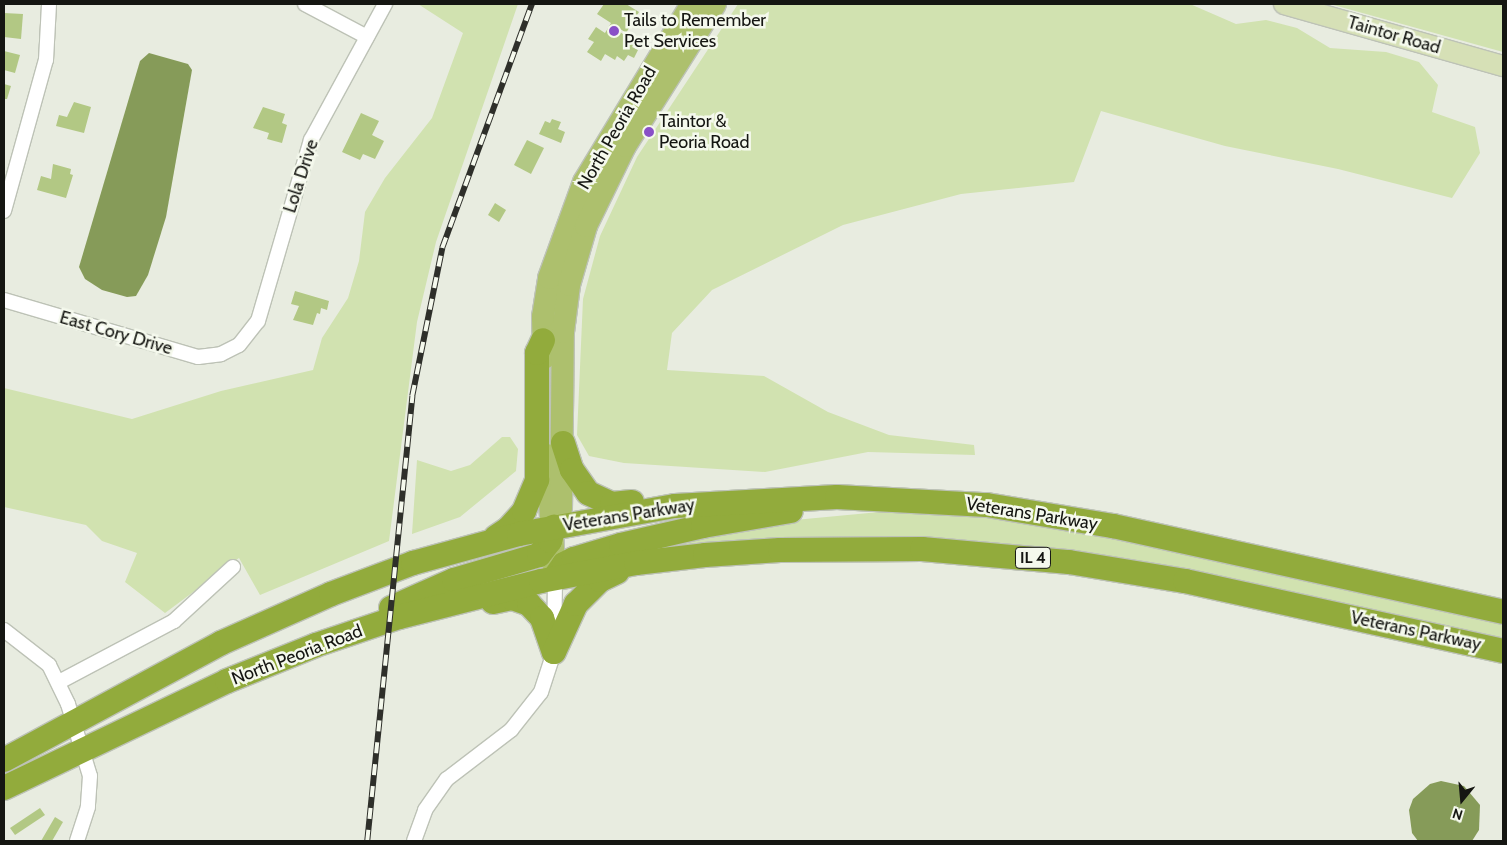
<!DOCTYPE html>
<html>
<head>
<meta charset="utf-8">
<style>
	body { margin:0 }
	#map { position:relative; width:1507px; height:845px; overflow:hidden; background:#e8ece0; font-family:Cabin,sans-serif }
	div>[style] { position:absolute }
	.green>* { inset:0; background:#d1e2b0 }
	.water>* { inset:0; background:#869b59 }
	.building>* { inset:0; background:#b2c884 }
	.roads { filter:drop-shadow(1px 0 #bdc2b6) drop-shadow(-1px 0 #bdc2b6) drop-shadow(0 1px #bdc2b6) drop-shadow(0 -1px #bdc2b6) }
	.minor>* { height:14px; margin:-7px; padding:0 7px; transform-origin:7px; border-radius:7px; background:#fff }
	.secondary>* { height:20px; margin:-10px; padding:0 10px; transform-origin:10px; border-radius:10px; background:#d6e0b6 }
	.primary>* { height:22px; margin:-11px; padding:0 11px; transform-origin:11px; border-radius:11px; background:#adc06d }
	.trunk>* { height:24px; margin:-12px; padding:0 12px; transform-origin:12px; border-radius:12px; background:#92ab3c }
	.rail>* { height:5.5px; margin-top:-2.75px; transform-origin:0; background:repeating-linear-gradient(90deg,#f5f9ed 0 11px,#2e2f2a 0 22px); box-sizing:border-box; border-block:1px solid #2e2f2a }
	.dots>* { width:14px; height:14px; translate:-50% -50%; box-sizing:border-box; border:2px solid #f5f9ed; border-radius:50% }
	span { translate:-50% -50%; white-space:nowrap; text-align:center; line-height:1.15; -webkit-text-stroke:5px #f5f9ed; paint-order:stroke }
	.shield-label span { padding:1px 4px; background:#f5f9ed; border:1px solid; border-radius:4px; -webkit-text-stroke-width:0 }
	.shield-label { font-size:16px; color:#151612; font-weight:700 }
	.poi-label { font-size:18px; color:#151612 }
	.left { translate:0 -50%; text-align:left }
	.street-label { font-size:18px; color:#151612 }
	.frame { position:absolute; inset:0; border:5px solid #151612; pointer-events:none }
	.north { position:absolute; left:1437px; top:775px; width:50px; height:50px; -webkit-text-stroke:4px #f5f9ed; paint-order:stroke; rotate:197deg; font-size:14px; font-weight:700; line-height:20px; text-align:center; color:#151612 }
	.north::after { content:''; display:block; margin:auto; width:18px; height:22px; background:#151612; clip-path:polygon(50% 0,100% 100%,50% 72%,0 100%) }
</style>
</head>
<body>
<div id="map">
	<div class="green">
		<i style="clip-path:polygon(418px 4px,518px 4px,436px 242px,417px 322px,389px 541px,260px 595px,239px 558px,165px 613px,125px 582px,137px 553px,102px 541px,86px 525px,4px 507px,4px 388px,132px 419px,221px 391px,313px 370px,322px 338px,348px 298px,359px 261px,365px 212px,385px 178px,432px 118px,463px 33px)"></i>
		<i style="clip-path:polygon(738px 4px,1190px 4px,1236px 24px,1266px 20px,1297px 28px,1330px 48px,1386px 52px,1419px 62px,1438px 85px,1432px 112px,1475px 127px,1480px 153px,1452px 198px,1338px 169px,1225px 146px,1101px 111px,1074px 182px,961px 194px,843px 225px,712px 290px,672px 333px,667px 370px,764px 376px,828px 412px,889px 435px,974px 445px,975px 455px,868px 452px,765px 472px,624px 463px,589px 456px,577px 435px,583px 299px,600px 236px,637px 157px)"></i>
		<i style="clip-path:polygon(1330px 4px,1503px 4px,1503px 52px)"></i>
		<i style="clip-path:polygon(502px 437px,510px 437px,518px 449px,516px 471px,460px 517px,412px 534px,417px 460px,451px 471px,470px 465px)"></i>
		<i style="clip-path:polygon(911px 509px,1069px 527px,1503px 622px,1503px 640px,1065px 551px,1012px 545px,909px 538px,629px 555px,763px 523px)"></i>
	</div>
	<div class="water">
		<i style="clip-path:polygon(149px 53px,188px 64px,192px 70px,166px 217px,148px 275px,136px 296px,127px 297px,102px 290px,85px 279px,79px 267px,140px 61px)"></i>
		<i style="clip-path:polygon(1441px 781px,1464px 786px,1480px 805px,1479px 830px,1472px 841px,1418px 841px,1412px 833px,1409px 810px,1413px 799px,1430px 784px)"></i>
	</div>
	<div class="building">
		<i style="clip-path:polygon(604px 4px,626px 4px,639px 12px,626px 33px,619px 28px,617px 30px,635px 42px,632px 47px,638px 50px,634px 58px,628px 55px,624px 61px,617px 56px,615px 60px,605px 54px,601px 61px,587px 52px,594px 42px,588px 39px,596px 27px,605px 33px,611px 23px,597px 14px)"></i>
		<i style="clip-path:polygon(4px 13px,23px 14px,21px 39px,4px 37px)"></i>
		<i style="clip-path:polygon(4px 51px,20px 55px,15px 73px,4px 70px)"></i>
		<i style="clip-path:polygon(4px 84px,11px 86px,7px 99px,4px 99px)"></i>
		<i style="clip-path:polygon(74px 102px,91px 107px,84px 133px,56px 126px,59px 115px,67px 117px)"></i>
		<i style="clip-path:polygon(263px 107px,285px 114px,282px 123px,287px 125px,282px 143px,267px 139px,269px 133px,253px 128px)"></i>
		<i style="clip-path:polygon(361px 113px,379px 121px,372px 135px,384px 141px,375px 159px,363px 154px,360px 160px,342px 152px)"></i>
		<i style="clip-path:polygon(552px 119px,561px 122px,558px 129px,565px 132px,561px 143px,539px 134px,545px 121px,550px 123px)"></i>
		<i style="clip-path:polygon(527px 140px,544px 148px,531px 174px,514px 165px)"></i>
		<i style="clip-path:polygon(53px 164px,71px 169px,70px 174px,73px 175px,66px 198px,37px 190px,41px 176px,51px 179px)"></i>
		<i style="clip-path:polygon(495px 203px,506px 210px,499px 222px,488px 215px)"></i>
		<i style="clip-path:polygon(295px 291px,329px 301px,327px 310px,321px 308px,320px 314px,317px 313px,313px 325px,293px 320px,299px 306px,291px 304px)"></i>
		<i style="clip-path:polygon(40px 808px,45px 815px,15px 835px,10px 828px)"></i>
		<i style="clip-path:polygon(55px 817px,63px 822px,52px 841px,41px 841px)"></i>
	</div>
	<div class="roads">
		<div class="minor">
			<i style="left:305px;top:4px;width:70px;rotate:28deg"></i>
			<i style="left:4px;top:211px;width:157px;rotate:-74.5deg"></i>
			<i style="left:46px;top:60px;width:56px;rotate:-86.9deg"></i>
			<i style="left:4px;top:300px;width:202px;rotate:16.4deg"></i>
			<i style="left:198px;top:357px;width:23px;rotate:-7deg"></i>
			<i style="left:221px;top:354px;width:20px;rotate:-27deg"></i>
			<i style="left:239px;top:345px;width:31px;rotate:-52deg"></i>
			<i style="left:258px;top:321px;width:189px;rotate:-73.7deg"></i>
			<i style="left:311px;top:140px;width:155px;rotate:-61.4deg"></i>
			<i style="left:4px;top:630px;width:57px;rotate:37.9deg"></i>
			<i style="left:49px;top:665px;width:43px;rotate:64deg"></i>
			<i style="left:68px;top:704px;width:75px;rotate:73deg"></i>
			<i style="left:90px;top:776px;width:31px;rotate:94deg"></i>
			<i style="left:88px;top:807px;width:36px;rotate:108deg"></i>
			<i style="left:59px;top:682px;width:130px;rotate:-27.9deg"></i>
			<i style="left:174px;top:621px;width:80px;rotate:-42.5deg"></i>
			<i style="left:414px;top:841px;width:33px;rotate:-70deg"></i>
			<i style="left:425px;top:810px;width:38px;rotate:-55deg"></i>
			<i style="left:447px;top:779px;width:81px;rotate:-37.4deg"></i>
			<i style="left:511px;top:730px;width:48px;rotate:-51.7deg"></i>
			<i style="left:541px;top:692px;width:42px;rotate:-72deg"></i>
			<i style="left:554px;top:652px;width:74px;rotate:-89.2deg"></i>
		</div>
		<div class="secondary">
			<i style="left:1284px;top:4px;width:228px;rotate:15.8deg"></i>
		</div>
		<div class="primary">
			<i style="left:544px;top:358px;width:41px;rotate:-91.4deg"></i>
			<i style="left:543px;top:317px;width:39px;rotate:-81deg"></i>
			<i style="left:549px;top:278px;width:102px;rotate:-70deg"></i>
			<i style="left:584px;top:182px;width:208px;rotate:-58.8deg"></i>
			<i style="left:547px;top:455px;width:123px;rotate:86.3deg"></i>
			<i style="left:561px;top:509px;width:177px;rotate:-89.4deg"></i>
			<i style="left:563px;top:332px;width:47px;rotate:-82.7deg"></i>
			<i style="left:569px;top:285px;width:61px;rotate:-73.9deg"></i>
			<i style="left:586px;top:226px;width:89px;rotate:-64deg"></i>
			<i style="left:625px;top:146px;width:168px;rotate:-57.6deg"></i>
		</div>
		<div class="trunk">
			<i style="left:563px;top:443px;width:28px;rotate:72deg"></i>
			<i style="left:572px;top:470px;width:28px;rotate:55deg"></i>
			<i style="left:588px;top:493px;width:26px;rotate:25deg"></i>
			<i style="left:612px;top:504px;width:20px;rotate:-6deg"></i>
			<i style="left:496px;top:537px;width:14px;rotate:-34deg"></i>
			<i style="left:508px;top:529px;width:24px;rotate:-48deg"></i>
			<i style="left:524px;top:511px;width:34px;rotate:-67deg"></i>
			<i style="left:537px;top:480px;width:127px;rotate:-90deg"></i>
			<i style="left:537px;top:353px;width:14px;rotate:-65deg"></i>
			<i style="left:557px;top:574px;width:12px;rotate:-55deg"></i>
			<i style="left:564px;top:564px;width:11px;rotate:-27deg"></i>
			<i style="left:574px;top:559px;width:49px;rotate:-16.6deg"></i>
			<i style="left:621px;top:545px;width:84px;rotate:-13deg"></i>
			<i style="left:703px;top:526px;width:89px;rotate:-9.7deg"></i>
			<i style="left:493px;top:602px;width:19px;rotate:-12deg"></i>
			<i style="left:512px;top:598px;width:18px;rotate:19deg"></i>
			<i style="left:529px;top:604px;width:19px;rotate:47deg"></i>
			<i style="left:542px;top:618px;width:36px;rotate:71deg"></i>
			<i style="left:391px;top:608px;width:69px;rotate:-24deg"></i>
			<i style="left:454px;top:580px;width:89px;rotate:-16.4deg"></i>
			<i style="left:539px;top:555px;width:18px;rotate:-52deg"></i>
			<i style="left:550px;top:541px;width:15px;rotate:-74deg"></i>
			<i style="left:554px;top:652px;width:53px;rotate:-65.4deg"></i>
			<i style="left:576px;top:604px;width:34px;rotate:-45deg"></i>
			<i style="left:600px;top:580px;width:19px;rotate:-25deg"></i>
			<i style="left:4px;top:760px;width:247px;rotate:-28.3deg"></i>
			<i style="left:221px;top:643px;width:120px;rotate:-24deg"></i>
			<i style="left:331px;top:594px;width:88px;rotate:-20.7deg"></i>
			<i style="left:413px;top:563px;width:110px;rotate:-15.3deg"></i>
			<i style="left:519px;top:534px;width:158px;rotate:-10.2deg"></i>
			<i style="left:675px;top:506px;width:162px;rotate:-3.2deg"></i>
			<i style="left:837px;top:497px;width:150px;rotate:3.1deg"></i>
			<i style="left:987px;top:505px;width:128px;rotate:9.5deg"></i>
			<i style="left:1113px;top:526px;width:399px;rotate:12.4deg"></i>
			<i style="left:4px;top:788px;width:247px;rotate:-25.6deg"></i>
			<i style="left:227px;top:681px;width:96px;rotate:-22deg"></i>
			<i style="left:316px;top:645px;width:88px;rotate:-18.6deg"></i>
			<i style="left:399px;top:617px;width:146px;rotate:-14.2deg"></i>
			<i style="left:541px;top:581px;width:97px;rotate:-10.7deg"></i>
			<i style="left:636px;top:563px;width:69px;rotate:-6.6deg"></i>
			<i style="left:705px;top:555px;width:75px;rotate:-3.8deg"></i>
			<i style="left:780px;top:550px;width:142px;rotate:-0.4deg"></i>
			<i style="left:922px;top:549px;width:148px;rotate:5.1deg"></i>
			<i style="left:1069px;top:562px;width:118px;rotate:9.3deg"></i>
			<i style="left:1185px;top:581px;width:326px;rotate:12.4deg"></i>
		</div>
	</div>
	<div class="rail">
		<i style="left:367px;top:841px;width:447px;rotate:-84.2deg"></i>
		<i style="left:412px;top:396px;width:151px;rotate:-78.5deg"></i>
		<i style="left:442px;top:248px;width:260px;rotate:-69.8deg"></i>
	</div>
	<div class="dots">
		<i style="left:614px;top:31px;background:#8950c7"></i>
		<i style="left:649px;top:132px;background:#8950c7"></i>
	</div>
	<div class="shield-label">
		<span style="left:1033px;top:558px">IL 4</span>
	</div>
	<div class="poi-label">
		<span class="left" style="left:624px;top:31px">Tails to Remember<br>Pet Services</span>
		<span class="left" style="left:659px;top:132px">Taintor &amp;<br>Peoria Road</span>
	</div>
	<div class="street-label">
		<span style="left:1394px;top:35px;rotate:16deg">Taintor Road</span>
		<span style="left:617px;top:128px;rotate:-60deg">North Peoria Road</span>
		<span style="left:301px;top:176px;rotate:-72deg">Lola Drive</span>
		<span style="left:116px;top:333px;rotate:16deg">East Cory Drive</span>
		<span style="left:1032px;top:514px;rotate:9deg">Veterans Parkway</span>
		<span style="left:629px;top:515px;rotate:-9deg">Veterans Parkway</span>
		<span style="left:1416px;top:631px;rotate:12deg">Veterans Parkway</span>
		<span style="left:297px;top:655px;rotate:-21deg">North Peoria Road</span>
	</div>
	<div class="frame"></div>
	<div class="north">N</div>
</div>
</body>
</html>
